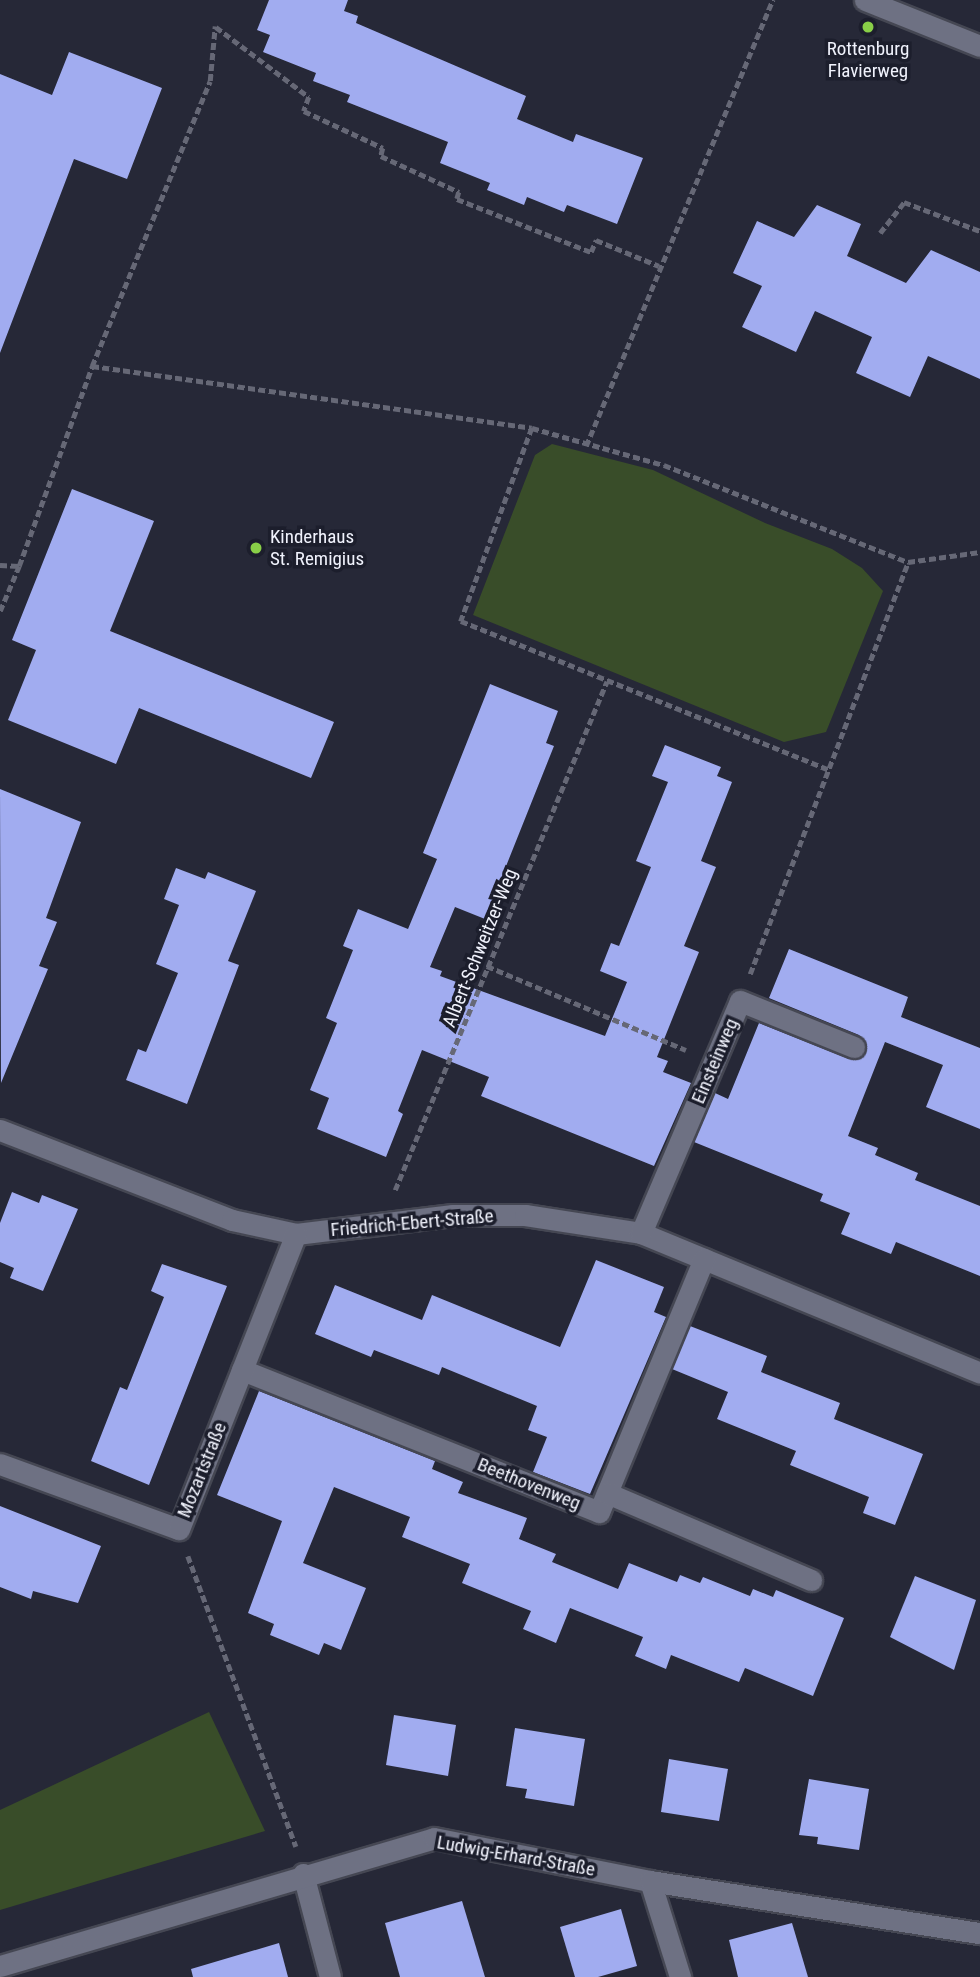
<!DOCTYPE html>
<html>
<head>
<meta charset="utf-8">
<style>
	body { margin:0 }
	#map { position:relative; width:980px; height:1977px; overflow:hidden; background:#262837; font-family:"Roboto Condensed",sans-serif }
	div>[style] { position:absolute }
	.green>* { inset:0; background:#394d29 }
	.building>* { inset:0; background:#a1acf0 }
	.path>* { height:4.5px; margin-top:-2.25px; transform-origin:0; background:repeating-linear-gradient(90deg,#666876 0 7px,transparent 0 10.5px) }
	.roads { filter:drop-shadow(2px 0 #454753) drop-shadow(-2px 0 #454753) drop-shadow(0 2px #454753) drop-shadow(0 -2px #454753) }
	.minor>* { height:21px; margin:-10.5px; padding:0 10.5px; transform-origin:10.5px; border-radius:10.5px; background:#6e7183 }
	.dots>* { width:19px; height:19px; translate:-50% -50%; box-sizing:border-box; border:4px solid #1c1e2c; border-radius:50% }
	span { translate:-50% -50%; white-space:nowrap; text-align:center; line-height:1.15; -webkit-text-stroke:7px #1c1e2c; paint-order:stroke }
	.poi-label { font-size:19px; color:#f0f2fc }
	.left { translate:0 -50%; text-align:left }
	.street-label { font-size:19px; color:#f0f2fc }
</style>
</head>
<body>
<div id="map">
	<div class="green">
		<i style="clip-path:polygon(552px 444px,653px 470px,765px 523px,832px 549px,862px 568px,883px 591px,826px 732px,784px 742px,473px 615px,535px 455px)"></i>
		<i style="clip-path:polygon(209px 1712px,265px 1831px,0 1910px,0 1810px)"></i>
	</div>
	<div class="building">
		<i style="clip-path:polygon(269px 0,348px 0,344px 11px,358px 16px,356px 23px,526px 96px,517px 119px,573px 142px,576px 134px,643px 158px,617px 224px,567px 205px,564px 212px,527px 197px,524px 205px,487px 190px,490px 183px,440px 163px,448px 142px,347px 102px,350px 95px,313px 81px,316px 73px,263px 52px,270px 35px,257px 30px)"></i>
		<i style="clip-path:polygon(69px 52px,162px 88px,127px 179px,74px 159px,0 353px,0 74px,52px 95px)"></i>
		<i style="clip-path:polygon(817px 205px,861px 224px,847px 256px,906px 283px,931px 250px,980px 272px,980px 379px,928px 356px,910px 397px,856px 373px,872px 337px,815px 311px,796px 352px,742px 327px,762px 286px,733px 273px,757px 221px,794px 237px)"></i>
		<i style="clip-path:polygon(72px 489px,154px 521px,110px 631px,334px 722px,311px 778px,139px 708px,116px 764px,8px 720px,36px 650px,12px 640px)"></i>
		<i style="clip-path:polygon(490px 684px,558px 711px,546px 743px,554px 746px,485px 919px,455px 907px,430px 967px,442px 971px,440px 976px,605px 1036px,627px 982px,600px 971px,611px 943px,619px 946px,651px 867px,636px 861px,668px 782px,652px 776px,665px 745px,721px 767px,717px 776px,732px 782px,701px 861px,716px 867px,684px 946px,699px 952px,657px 1057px,668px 1061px,663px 1072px,691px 1083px,654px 1166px,481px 1096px,489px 1077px,422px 1050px,398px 1111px,403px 1114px,386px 1157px,317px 1129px,329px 1098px,310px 1090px,337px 1023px,326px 1018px,353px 950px,343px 946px,358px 909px,408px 929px,437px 859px,423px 853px)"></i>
		<i style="clip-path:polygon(0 789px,81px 822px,46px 918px,57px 922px,39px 966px,48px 969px,1px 1083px)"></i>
		<i style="clip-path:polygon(176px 868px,205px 879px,208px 872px,256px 891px,228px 961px,239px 965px,187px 1104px,126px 1080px,138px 1049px,146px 1052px,178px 973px,156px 964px,179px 905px,164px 899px)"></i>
		<i style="clip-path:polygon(789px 949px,908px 997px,901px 1017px,980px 1048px,980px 1129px,926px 1107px,943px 1065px,885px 1042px,848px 1136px,878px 1148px,875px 1155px,918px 1173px,915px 1180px,980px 1206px,980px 1276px,896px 1242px,891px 1254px,841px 1234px,850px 1213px,820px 1201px,823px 1194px,694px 1142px,715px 1093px,728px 1099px,759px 1023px,849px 1059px,866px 1053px,867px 1045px,859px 1035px,769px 998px)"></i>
		<i style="clip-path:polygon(12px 1192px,39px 1203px,42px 1195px,78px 1209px,43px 1291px,10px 1278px,14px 1268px,0 1262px,0 1223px)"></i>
		<i style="clip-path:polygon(596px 1260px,664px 1287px,654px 1312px,666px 1317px,590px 1494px,533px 1472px,547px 1437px,528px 1430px,537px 1406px,442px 1367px,439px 1375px,374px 1350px,371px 1357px,315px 1334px,335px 1285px,422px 1320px,432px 1295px,560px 1347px)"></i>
		<i style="clip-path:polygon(162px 1264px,227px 1286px,149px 1485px,91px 1461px,120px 1387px,127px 1390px,164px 1297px,151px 1291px)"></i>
		<i style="clip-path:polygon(690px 1326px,767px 1356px,761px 1372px,840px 1403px,834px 1419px,923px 1454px,895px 1525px,863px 1513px,869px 1497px,790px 1465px,796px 1451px,717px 1419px,728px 1392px,672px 1369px)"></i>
		<i style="clip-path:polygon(259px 1391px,435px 1461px,432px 1469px,463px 1482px,458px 1493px,527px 1518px,519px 1539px,556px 1554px,552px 1562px,618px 1589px,629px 1563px,677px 1582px,680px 1575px,700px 1583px,703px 1577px,750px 1596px,753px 1589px,773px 1597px,776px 1590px,844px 1618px,813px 1696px,745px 1668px,739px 1682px,671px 1655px,666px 1669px,635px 1656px,643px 1637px,570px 1608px,556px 1643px,523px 1629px,531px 1611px,462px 1583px,470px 1564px,402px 1537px,410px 1517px,334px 1487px,303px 1563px,366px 1588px,341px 1650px,324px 1643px,319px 1655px,270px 1635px,274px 1624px,248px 1613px,282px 1521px,217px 1495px)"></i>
		<i style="clip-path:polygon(0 1506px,101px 1546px,78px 1603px,33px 1591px,31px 1599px,0 1587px)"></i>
		<i style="clip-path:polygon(915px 1576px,976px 1600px,954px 1670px,890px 1637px)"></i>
		<i style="clip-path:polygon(394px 1715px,456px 1725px,448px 1776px,386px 1765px)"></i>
		<i style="clip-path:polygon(515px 1728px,585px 1739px,574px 1806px,525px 1798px,527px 1789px,506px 1786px)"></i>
		<i style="clip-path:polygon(669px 1759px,728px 1769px,719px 1821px,661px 1812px)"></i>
		<i style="clip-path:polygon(809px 1779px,869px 1789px,859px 1850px,817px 1844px,818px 1837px,799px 1835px)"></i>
		<i style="clip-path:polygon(462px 1901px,485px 1977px,400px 1977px,385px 1923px)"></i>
		<i style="clip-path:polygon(621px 1909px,637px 1966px,598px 1977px,575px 1977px,560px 1927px)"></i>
		<i style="clip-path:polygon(792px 1923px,808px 1977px,738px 1977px,729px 1940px)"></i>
		<i style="clip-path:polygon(279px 1943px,288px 1977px,193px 1977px,191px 1969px)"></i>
	</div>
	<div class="path">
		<i style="left:216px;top:27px;width:116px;rotate:37deg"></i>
		<i style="left:309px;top:97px;width:15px;rotate:110deg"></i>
		<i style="left:304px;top:111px;width:87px;rotate:25.1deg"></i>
		<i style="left:383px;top:148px;width:8px;rotate:104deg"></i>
		<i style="left:381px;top:156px;width:86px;rotate:24.8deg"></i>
		<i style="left:459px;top:192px;width:7px;rotate:106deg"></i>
		<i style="left:457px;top:199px;width:144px;rotate:21.6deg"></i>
		<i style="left:591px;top:252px;width:13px;rotate:-67deg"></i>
		<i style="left:596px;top:240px;width:68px;rotate:22.4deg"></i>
		<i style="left:880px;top:233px;width:39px;rotate:-52deg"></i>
		<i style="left:904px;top:202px;width:81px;rotate:20.9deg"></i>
		<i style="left:92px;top:366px;width:444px;rotate:8deg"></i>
		<i style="left:532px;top:428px;width:137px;rotate:15.7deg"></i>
		<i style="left:664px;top:465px;width:263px;rotate:21.7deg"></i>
		<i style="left:908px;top:562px;width:73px;rotate:-7.9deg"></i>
		<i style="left:532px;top:428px;width:206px;rotate:110.2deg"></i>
		<i style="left:461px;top:621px;width:396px;rotate:22deg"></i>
		<i style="left:586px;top:446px;width:484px;rotate:-67.3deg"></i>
		<i style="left:0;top:565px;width:19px;rotate:3deg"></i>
		<i style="left:19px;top:566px;width:213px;rotate:-69.9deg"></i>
		<i style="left:92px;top:366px;width:308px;rotate:-67.5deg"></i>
		<i style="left:210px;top:81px;width:55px;rotate:-84.8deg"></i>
		<i style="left:0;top:611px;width:49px;rotate:-67.1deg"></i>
		<i style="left:487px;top:966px;width:216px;rotate:22.9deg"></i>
		<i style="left:750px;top:974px;width:441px;rotate:-69deg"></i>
		<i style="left:395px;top:1190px;width:551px;rotate:-67.39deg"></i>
		<i style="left:188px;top:1556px;width:310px;rotate:69.6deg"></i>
	</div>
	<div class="roads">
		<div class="minor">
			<i style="left:865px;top:0;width:124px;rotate:21.8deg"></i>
			<i style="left:0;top:1130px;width:249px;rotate:21.2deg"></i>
			<i style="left:232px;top:1220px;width:66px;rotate:12.3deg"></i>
			<i style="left:296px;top:1234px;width:158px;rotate:-6.9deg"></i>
			<i style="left:453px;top:1215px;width:72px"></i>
			<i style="left:525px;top:1215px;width:117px;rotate:8.8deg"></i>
			<i style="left:641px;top:1233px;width:367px;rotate:22.4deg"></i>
			<i style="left:641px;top:1233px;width:252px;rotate:-66.9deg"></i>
			<i style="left:740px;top:1001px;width:123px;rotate:22deg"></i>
			<i style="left:242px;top:1370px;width:384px;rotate:21.7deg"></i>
			<i style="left:599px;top:1512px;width:274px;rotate:-67.5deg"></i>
			<i style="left:0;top:1464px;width:190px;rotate:20deg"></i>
			<i style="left:179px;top:1529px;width:317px;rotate:-68.4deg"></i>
			<i style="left:607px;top:1493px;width:222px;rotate:23.1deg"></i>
			<i style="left:303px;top:1874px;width:106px;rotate:75.3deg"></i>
			<i style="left:650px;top:1881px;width:101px;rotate:72.6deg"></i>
			<i style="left:0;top:1966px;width:452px;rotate:-16.4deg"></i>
			<i style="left:434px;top:1838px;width:220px;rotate:11.3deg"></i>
			<i style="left:650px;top:1881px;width:334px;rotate:9deg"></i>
		</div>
	</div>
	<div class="dots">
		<i style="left:868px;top:27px;background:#89cf48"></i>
		<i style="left:256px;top:548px;background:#89cf48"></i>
	</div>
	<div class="poi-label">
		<span style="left:868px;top:60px">Rottenburg<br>Flavierweg</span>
		<span class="left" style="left:270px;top:548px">Kinderhaus<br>St. Remigius</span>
	</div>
	<div class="street-label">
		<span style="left:480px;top:948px;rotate:-68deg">Albert-Schweitzer-Weg</span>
		<span style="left:715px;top:1061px;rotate:-67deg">Einsteinweg</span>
		<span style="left:412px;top:1223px;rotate:-5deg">Friedrich-Ebert-Straße</span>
		<span style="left:202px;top:1470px;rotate:-68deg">Mozartstraße</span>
		<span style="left:529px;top:1484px;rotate:22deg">Beethovenweg</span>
		<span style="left:516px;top:1856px;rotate:10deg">Ludwig-Erhard-Straße</span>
	</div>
</div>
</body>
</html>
